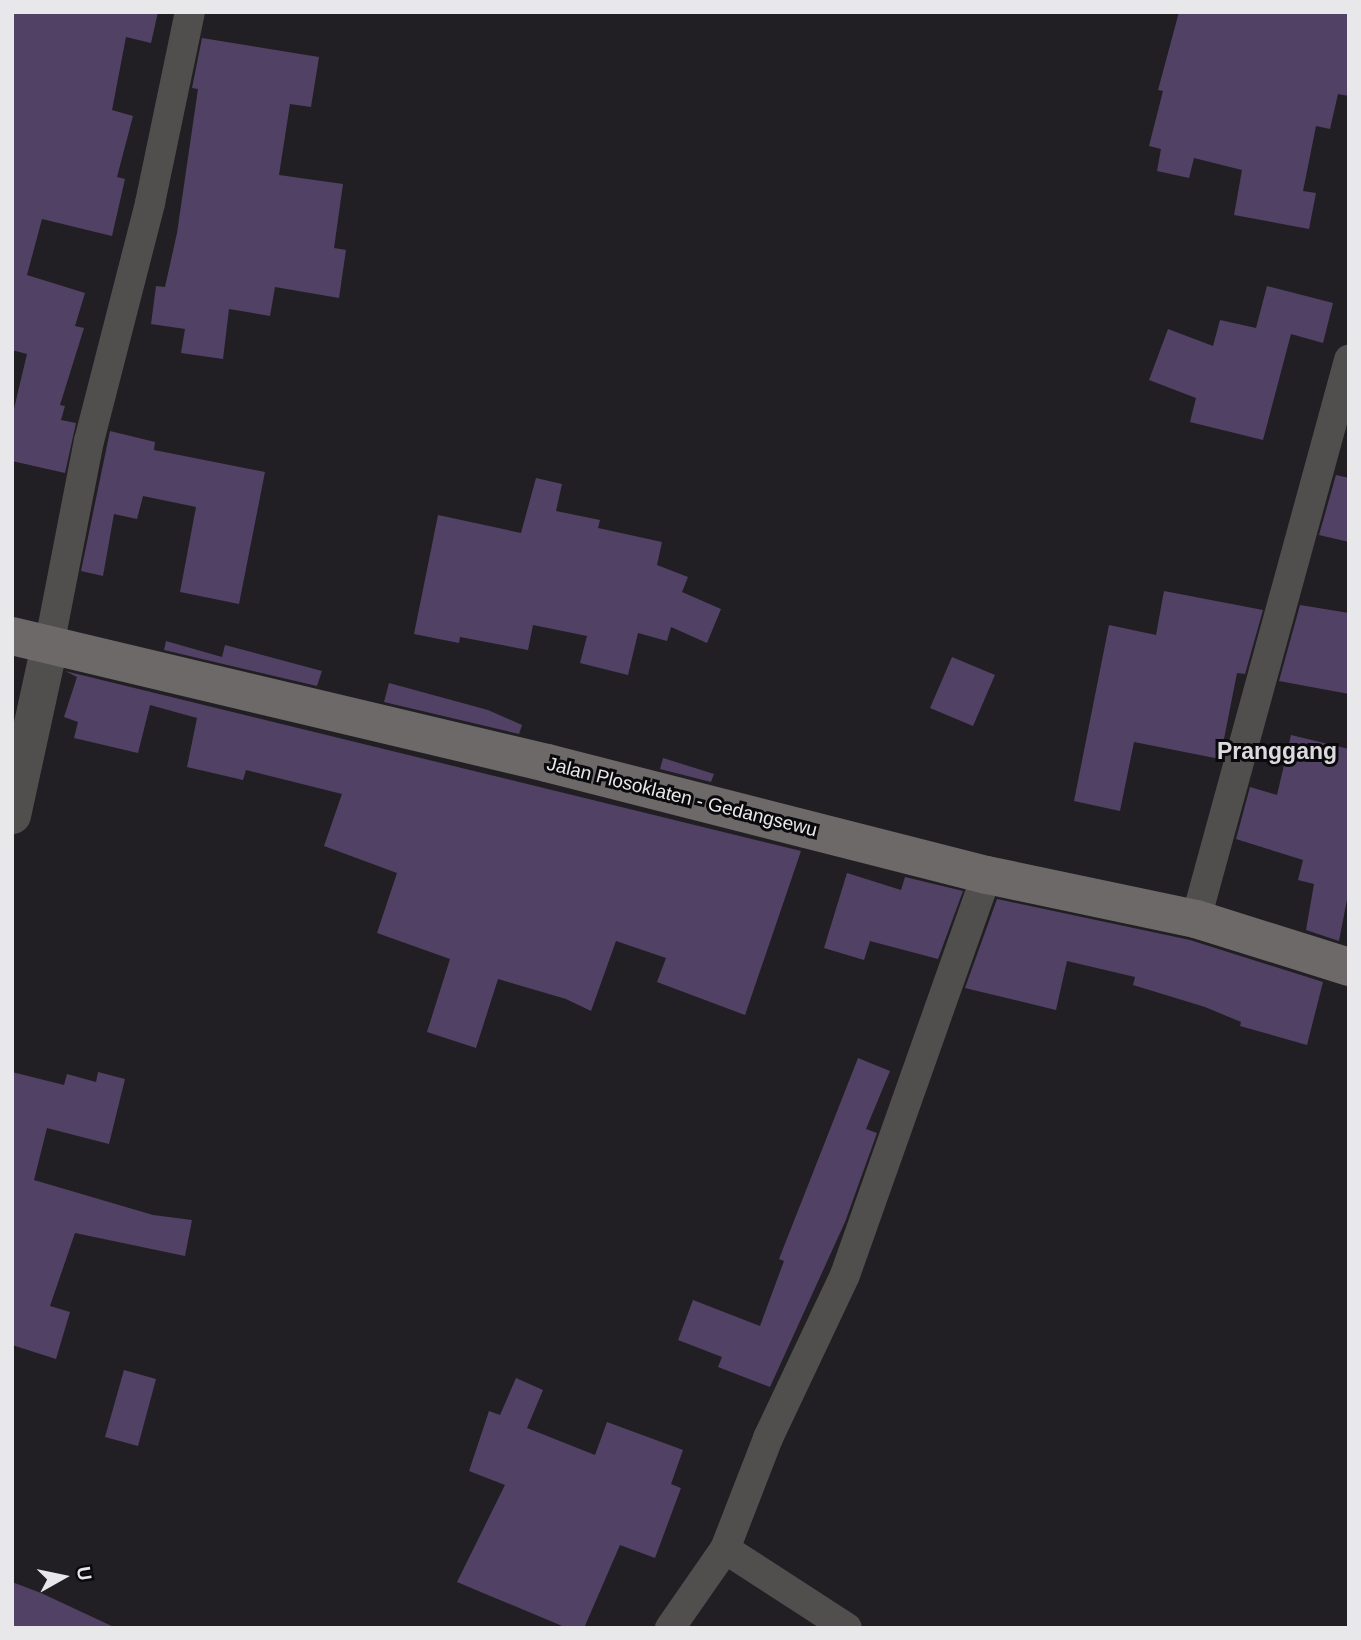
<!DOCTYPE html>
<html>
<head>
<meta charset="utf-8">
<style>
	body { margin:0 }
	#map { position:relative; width:1361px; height:1640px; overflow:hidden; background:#211f23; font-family:Helvetica,sans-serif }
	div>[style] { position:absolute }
	.building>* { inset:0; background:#514265 }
	.minor>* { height:30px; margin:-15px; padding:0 15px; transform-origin:15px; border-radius:15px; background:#514f4e }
	.tertiary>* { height:37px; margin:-18.5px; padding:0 18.5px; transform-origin:18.5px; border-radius:18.5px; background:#514f4e }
	.secondary>* { height:38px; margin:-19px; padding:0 19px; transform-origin:19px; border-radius:19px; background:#6d6969 }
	span { translate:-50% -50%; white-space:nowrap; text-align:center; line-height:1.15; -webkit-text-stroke:6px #0a090b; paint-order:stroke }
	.street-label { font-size:19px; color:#e8e7ea }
	.quarter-label { font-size:23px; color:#dbd9de; font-weight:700 }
	.frame { position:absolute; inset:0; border:14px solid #e8e7ea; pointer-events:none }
	.north { position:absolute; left:28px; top:1542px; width:70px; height:70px; -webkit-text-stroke:5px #0a090b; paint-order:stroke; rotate:81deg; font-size:19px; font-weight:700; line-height:28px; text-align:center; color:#e8e7ea }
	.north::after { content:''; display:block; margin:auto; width:24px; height:32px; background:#e8e7ea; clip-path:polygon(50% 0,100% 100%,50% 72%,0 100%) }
</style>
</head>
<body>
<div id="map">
	<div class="building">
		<i style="clip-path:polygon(12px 12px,158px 12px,151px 43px,126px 37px,112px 110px,133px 116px,117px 177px,125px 179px,112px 236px,42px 219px,27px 275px,85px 293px,75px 326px,84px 328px,60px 405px,65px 406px,61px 420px,76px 423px,65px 473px,12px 461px,12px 417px,27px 354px,12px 350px)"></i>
		<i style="clip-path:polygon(1179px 12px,1349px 12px,1349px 96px,1338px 94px,1330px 129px,1316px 126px,1303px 191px,1316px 193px,1309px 229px,1234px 215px,1242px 170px,1194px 158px,1189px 178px,1157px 171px,1161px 149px,1149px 146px,1163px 91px,1158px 90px)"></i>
		<i style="clip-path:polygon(202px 38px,319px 57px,311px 107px,290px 104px,279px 175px,343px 184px,334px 248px,346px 250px,339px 298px,275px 287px,270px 316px,229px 309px,223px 359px,181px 353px,185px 329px,151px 324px,156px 286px,165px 287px,177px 233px,198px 89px,192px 88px)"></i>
		<i style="clip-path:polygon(1267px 286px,1333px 303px,1323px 343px,1291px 334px,1263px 440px,1190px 422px,1196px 398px,1149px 380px,1168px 329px,1213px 346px,1220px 320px,1256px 328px)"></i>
		<i style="clip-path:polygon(110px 431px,155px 442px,154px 450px,265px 472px,239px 604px,180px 592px,196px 507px,143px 496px,137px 519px,114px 514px,103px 576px,81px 571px)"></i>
		<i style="clip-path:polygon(1336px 475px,1349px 478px,1349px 542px,1319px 535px)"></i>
		<i style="clip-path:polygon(536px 478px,562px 484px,556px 511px,600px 520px,598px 528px,662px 542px,657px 565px,688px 577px,682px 592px,721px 609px,707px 643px,671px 627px,667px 641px,638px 633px,628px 675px,580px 663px,587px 636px,533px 625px,528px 650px,460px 637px,459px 643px,414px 634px,438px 515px,521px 533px)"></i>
		<i style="clip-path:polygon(1164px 591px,1263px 610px,1245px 674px,1237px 673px,1220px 759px,1134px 742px,1120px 811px,1074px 801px,1109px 625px,1156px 635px)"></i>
		<i style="clip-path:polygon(1300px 605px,1349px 613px,1349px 694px,1279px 681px)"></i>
		<i style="clip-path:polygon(166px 641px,222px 657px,225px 645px,322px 671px,317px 686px,164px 650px)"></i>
		<i style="clip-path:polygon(952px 657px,995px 675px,973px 726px,930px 708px)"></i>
		<i style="clip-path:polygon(65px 671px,801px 851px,745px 1015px,657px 982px,666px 958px,616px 941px,591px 1011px,566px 999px,498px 979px,476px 1048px,427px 1032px,450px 959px,377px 933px,397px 873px,324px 846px,342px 794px,246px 770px,243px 780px,187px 767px,197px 718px,150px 705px,138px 753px,74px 738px,78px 722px,64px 717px,77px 677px)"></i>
		<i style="clip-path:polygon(389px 683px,488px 710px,522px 725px,519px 734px,384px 702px)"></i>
		<i style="clip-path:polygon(1291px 735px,1349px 749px,1349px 889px,1339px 941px,1306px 930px,1314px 884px,1298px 880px,1303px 860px,1236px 839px,1250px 787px,1277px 795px)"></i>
		<i style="clip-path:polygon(663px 758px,714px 774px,711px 782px,660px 769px)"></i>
		<i style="clip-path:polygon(847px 873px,901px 890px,905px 877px,963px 891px,938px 959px,870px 941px,864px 960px,824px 948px)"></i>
		<i style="clip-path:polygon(997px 899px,1190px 940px,1323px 982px,1307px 1045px,1240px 1026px,1241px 1022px,1205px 1007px,1133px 985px,1135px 977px,1067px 961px,1056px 1010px,965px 988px)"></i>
		<i style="clip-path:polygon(858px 1058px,890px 1071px,866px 1129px,877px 1133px,845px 1222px,770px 1387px,718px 1367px,722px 1357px,678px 1340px,693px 1300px,760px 1326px,784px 1261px,779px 1259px)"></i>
		<i style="clip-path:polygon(12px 1072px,64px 1085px,67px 1074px,96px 1082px,98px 1072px,125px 1079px,109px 1144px,47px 1128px,34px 1180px,153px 1215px,192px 1220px,185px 1256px,75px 1233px,50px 1306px,70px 1312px,56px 1359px,12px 1345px)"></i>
		<i style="clip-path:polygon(124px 1370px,156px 1379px,138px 1446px,105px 1437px)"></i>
		<i style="clip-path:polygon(516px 1378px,543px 1390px,527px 1428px,595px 1455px,607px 1422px,683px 1450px,671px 1484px,681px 1488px,655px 1558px,620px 1545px,584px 1628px,567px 1628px,457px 1582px,505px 1485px,469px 1471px,489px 1411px,500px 1415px)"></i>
		<i style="clip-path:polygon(12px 1582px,41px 1593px,116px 1628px,12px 1628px)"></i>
	</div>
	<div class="minor">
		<i style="left:49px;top:646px;width:209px;rotate:-79deg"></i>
		<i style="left:89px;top:441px;width:246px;rotate:-75.6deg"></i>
		<i style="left:150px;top:203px;width:195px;rotate:-78.2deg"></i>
		<i style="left:1196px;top:919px;width:580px;rotate:-74.69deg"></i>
		<i style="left:725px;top:1549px;width:145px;rotate:32.9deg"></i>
		<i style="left:670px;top:1628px;width:96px;rotate:-55.2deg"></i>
		<i style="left:725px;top:1549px;width:119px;rotate:-68.8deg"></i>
		<i style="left:768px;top:1438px;width:180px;rotate:-64.7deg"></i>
		<i style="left:845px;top:1275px;width:424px;rotate:-70.5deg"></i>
	</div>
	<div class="tertiary">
		<i style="left:12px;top:815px;width:173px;rotate:-77.7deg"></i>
	</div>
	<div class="secondary">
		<i style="left:12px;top:636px;width:550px;rotate:13.35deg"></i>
		<i style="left:547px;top:763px;width:454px;rotate:14.3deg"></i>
		<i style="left:987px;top:875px;width:214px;rotate:11.9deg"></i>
		<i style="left:1196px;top:919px;width:160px;rotate:17.4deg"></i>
	</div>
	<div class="street-label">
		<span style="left:682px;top:797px;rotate:14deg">Jalan Plosoklaten - Gedangsewu</span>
	</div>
	<div class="quarter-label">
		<span style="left:1277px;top:751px">Pranggang</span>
	</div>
	<div class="frame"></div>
	<div class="north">U</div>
</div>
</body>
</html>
